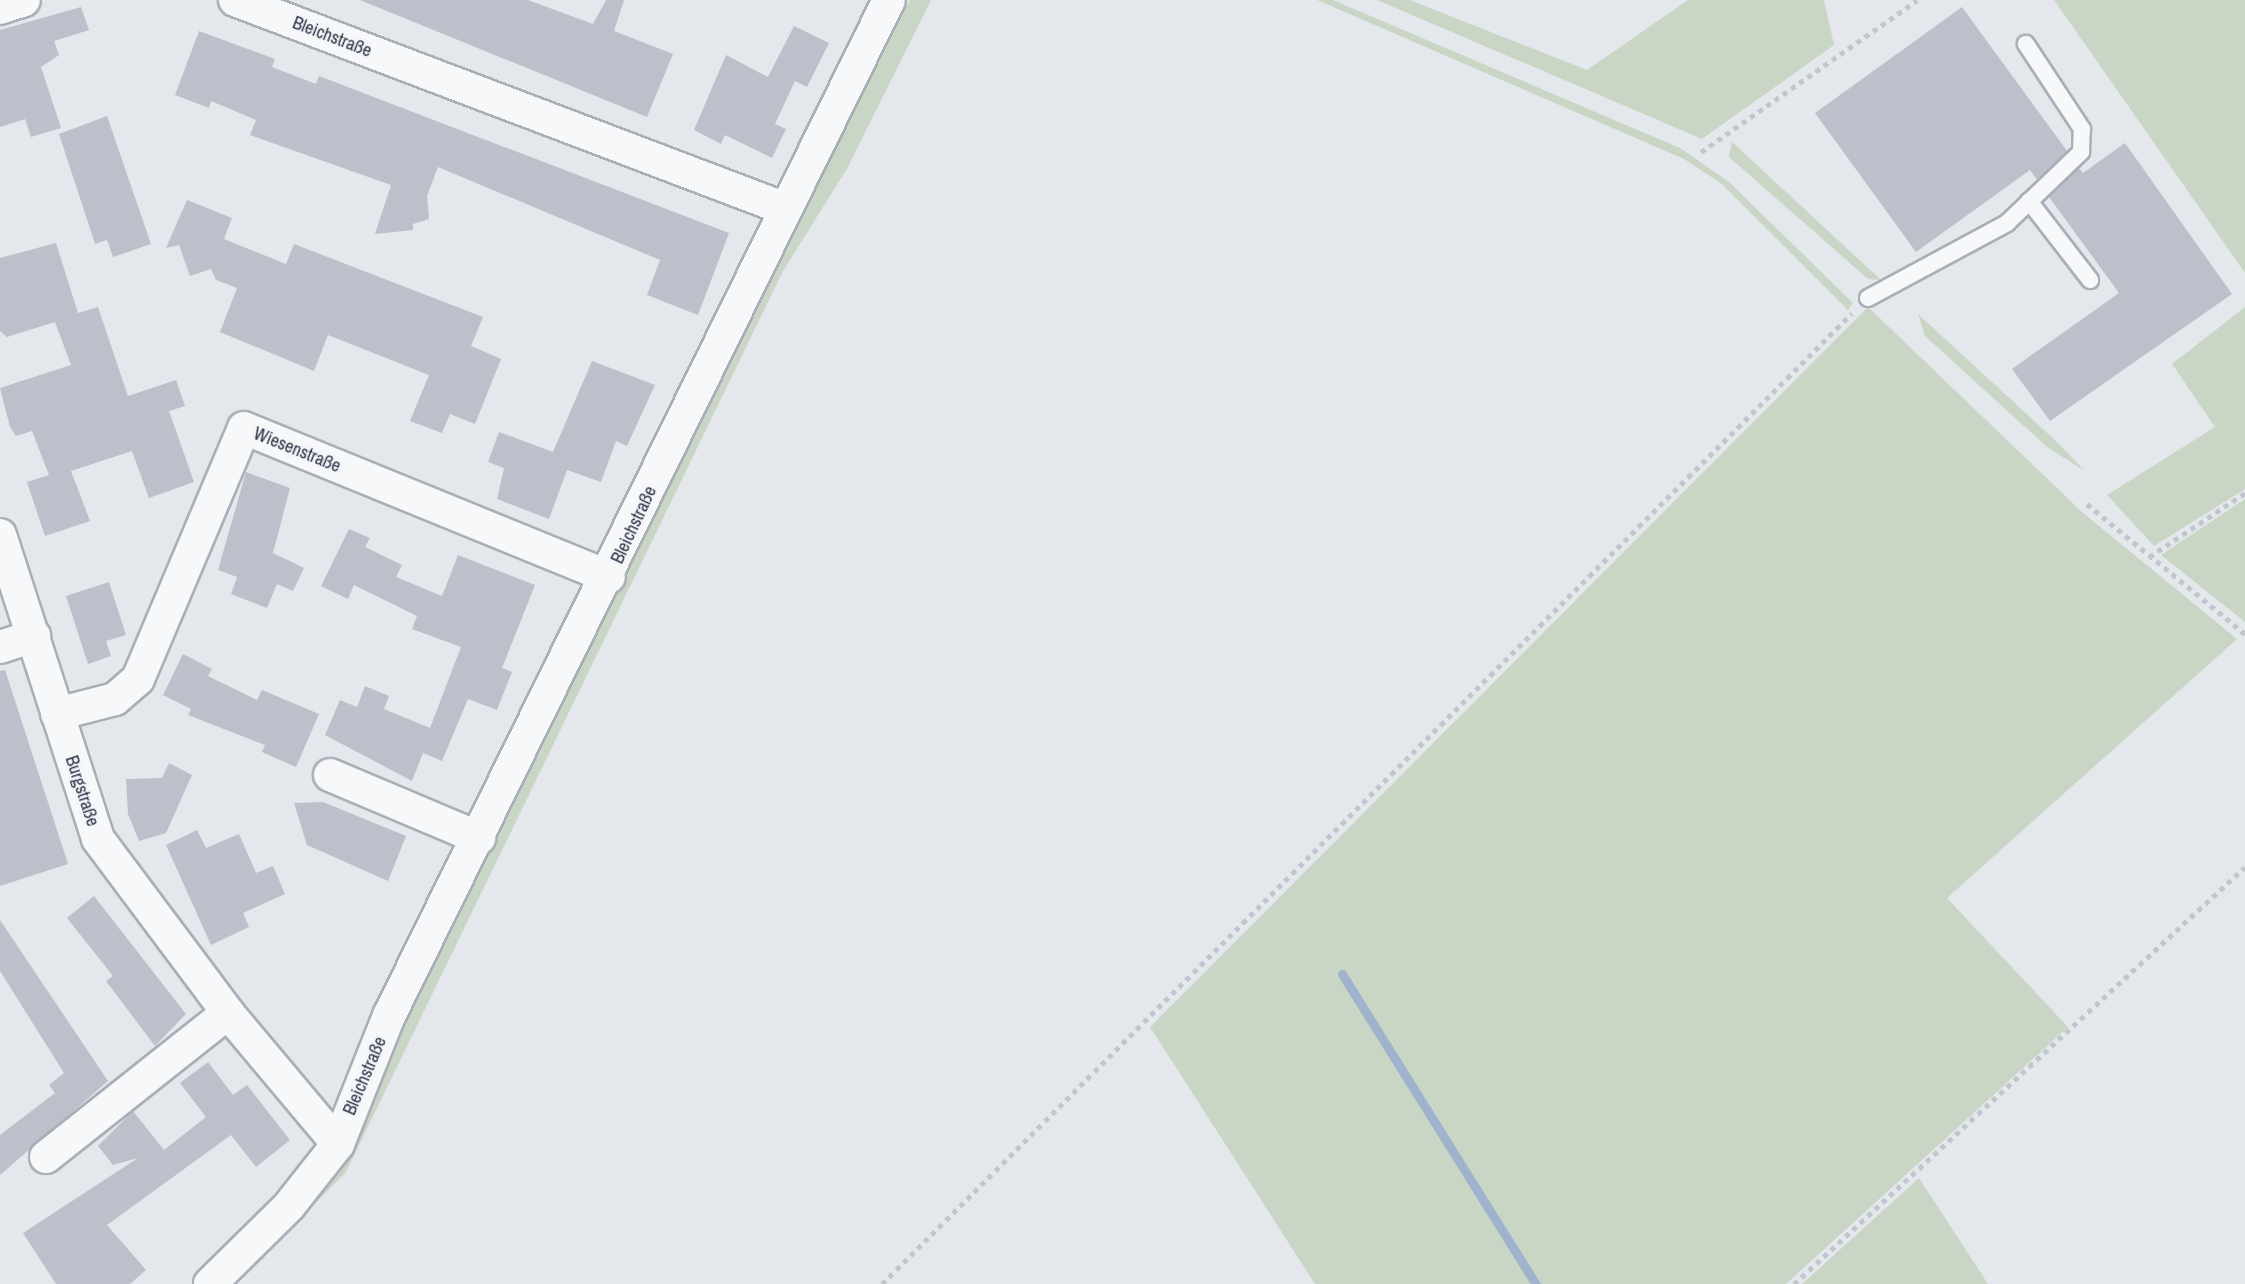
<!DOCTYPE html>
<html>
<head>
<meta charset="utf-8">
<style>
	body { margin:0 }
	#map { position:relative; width:2245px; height:1284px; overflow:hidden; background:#e4e7ec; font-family:"Archivo Narrow",sans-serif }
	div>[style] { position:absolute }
	.green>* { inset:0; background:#c9d6c5 }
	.stream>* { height:9px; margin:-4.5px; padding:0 4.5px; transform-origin:4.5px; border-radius:4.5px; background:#9fb4cc }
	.building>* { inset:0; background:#bbc0ca }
	.path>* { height:4.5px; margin-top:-2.25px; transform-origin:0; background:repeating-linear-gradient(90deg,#c2c5cb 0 5px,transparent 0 10px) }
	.roads { filter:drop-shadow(2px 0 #a9aeb7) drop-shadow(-2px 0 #a9aeb7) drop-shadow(0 2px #a9aeb7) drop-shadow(0 -2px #a9aeb7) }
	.service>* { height:16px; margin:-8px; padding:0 8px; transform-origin:8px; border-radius:8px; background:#f7f8fa }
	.minor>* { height:32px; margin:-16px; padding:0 16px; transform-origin:16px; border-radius:16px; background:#f7f8fa }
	span { translate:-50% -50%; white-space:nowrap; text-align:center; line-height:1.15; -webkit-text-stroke:7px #f4f6f9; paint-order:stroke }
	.street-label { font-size:18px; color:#2b3445 }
</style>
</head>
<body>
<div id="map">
	<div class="green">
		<i style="clip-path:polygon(910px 0,931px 0,848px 167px,783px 271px,346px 1172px,236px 1284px,225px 1284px,396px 1030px)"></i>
		<i style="clip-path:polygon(1317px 0,1333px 0,1680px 148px,1729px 182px,1853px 303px,1848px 310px,1722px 184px,1684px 159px)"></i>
		<i style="clip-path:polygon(1377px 0,1410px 0,1587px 70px,1688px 0,1824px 0,1834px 45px,1702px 139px)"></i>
		<i style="clip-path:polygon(2054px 0,2245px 0,2245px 273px)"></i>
		<i style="clip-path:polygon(1732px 142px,1881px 280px,1868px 279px,1729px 157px)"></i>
		<i style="clip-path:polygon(1868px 307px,2082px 512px,2237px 639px,1947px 898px,2068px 1027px,1786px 1284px,1315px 1284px,1150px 1027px)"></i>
		<i style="clip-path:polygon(2245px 307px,2245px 489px,2154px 546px,2107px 495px,2215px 427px,2172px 364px)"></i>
		<i style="clip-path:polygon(1918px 314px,2057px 442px,2085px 471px,2047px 447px,1925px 336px)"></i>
		<i style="clip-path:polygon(2245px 499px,2245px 622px,2161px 555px)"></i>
		<i style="clip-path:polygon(1919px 1178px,1988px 1284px,1802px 1284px)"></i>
	</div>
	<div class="stream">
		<i style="left:1342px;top:974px;width:366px;rotate:58deg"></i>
	</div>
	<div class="building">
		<i style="clip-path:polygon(360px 0,528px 0,593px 24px,606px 0,624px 0,614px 31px,673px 54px,647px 117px)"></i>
		<i style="clip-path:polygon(81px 7px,89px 30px,54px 41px,59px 55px,41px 67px,61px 128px,31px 137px,25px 119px,0 127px,0 30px)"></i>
		<i style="clip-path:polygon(1962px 7px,2067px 151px,2037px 180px,2030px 170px,1916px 252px,1815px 113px)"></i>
		<i style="clip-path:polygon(794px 26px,829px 43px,807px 87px,795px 81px,775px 124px,786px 129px,772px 158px,725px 135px,721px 144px,694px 130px,726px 55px,768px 77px)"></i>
		<i style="clip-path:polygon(199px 31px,275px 59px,272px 67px,316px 84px,319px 76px,729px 233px,698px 315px,647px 295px,660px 260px,438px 167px,427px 196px,429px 219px,413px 224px,413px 230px,375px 234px,391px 185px,250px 135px,256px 120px,211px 101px,209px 108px,175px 95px)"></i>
		<i style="clip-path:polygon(107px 116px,151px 244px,113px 257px,107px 240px,95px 244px,59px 134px)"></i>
		<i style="clip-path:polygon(2125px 143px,2232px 294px,2050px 421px,2012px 369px,2119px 293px,2049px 197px,2079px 168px,2083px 173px)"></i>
		<i style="clip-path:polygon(187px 200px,232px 218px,224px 239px,286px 264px,294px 244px,483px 317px,471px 346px,501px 359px,475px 424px,450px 414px,442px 433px,410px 421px,429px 375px,328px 335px,314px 371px,220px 332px,237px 288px,216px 280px,211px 269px,190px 276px,179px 245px,166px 248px)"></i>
		<i style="clip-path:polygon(56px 243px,78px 313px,98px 307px,128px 396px,176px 380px,185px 406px,169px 411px,194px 482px,149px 498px,132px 451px,71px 471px,90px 521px,45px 536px,27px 482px,49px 475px,32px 431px,16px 436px,10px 427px,0 388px,71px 365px,55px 322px,7px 337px,0 331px,0 258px)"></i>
		<i style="clip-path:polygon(592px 361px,655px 385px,627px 446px,616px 441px,601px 482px,567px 470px,549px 519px,497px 499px,504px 468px,488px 462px,499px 432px,553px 452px)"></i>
		<i style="clip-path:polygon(246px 472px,290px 488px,273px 553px,304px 568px,293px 591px,277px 584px,267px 608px,231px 594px,237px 577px,218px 570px)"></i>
		<i style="clip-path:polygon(349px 529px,370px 538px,365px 547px,402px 565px,396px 577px,442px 596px,458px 555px,535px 585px,502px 668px,512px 672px,497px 710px,468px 699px,442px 761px,423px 753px,412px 781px,325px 735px,340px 700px,357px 707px,365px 686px,389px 696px,384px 709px,430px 728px,461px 647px,412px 629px,417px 616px,354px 585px,348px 599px,321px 586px)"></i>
		<i style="clip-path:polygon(109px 582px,126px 635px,106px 641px,111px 656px,88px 664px,66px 596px)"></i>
		<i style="clip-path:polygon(183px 654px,212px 669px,208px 676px,257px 700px,262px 690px,319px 714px,296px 767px,262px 752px,265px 745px,188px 715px,191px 709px,163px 695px)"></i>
		<i style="clip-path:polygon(5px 670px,68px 864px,0 886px,0 671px)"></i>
		<i style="clip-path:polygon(169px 763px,192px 775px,166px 833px,139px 841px,128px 814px,126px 779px,162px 778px)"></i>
		<i style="clip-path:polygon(323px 802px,406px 836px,388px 881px,307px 845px,294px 803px)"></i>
		<i style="clip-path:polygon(197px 830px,206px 848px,239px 834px,256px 873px,273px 866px,285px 894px,243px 913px,249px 927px,211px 945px,166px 845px)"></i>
		<i style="clip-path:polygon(94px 896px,186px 1014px,155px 1046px,106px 981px,113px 976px,67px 918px)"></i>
		<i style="clip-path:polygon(0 920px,108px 1081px,0 1175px,0 1135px,55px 1093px,49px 1085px,64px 1073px,0 971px)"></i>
		<i style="clip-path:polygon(208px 1062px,233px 1095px,247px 1085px,290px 1140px,256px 1167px,231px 1135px,107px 1225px,146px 1270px,130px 1284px,56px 1284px,23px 1233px,138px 1158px,113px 1165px,98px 1146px,133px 1111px,164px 1150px,206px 1117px,180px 1083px)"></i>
	</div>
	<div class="path">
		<i style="left:1701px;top:152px;width:264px;rotate:-35.1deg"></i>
		<i style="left:2087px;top:504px;width:205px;rotate:39.4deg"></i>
		<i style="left:2149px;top:557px;width:115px;rotate:-33.7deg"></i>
		<i style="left:882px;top:1284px;width:1372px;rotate:-45.03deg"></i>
		<i style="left:1794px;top:1284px;width:614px;rotate:-42.76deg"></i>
	</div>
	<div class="roads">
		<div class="service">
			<i style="left:2029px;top:201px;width:100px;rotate:52.3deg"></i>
			<i style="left:1868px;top:298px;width:158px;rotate:-28.3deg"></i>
			<i style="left:2007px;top:223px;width:103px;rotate:-43.8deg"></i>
			<i style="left:2081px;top:152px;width:23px;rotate:-88deg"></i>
			<i style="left:2082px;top:129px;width:102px;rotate:-123.4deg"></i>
		</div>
		<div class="minor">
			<i style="left:235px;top:0;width:586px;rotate:20.78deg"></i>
			<i style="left:0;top:8px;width:25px;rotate:-18deg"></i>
			<i style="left:0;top:535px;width:319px;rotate:72.1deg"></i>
			<i style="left:98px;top:839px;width:217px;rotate:53.2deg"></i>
			<i style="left:228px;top:1013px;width:171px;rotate:50deg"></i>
			<i style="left:0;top:647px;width:36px;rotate:-18deg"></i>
			<i style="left:57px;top:714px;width:60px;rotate:-14.5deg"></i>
			<i style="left:115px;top:699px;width:30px;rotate:-41deg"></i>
			<i style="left:138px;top:679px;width:272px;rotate:-67.1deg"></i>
			<i style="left:244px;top:428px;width:394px;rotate:22.2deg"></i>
			<i style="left:330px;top:775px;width:162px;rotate:22.9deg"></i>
			<i style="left:46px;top:1157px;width:232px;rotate:-38.4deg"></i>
			<i style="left:210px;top:1284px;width:111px;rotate:-44.6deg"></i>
			<i style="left:289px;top:1206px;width:79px;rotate:-51.7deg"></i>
			<i style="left:338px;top:1144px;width:138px;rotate:-68.3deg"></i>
			<i style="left:389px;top:1016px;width:1132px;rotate:-63.8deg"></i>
		</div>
	</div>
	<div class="street-label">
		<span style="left:332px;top:37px;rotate:21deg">Bleichstraße</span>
		<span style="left:297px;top:450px;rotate:22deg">Wiesenstraße</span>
		<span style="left:634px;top:525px;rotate:-65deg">Bleichstraße</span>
		<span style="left:82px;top:791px;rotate:72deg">Burgstraße</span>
		<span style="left:365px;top:1076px;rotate:-67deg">Bleichstraße</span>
	</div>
</div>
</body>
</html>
